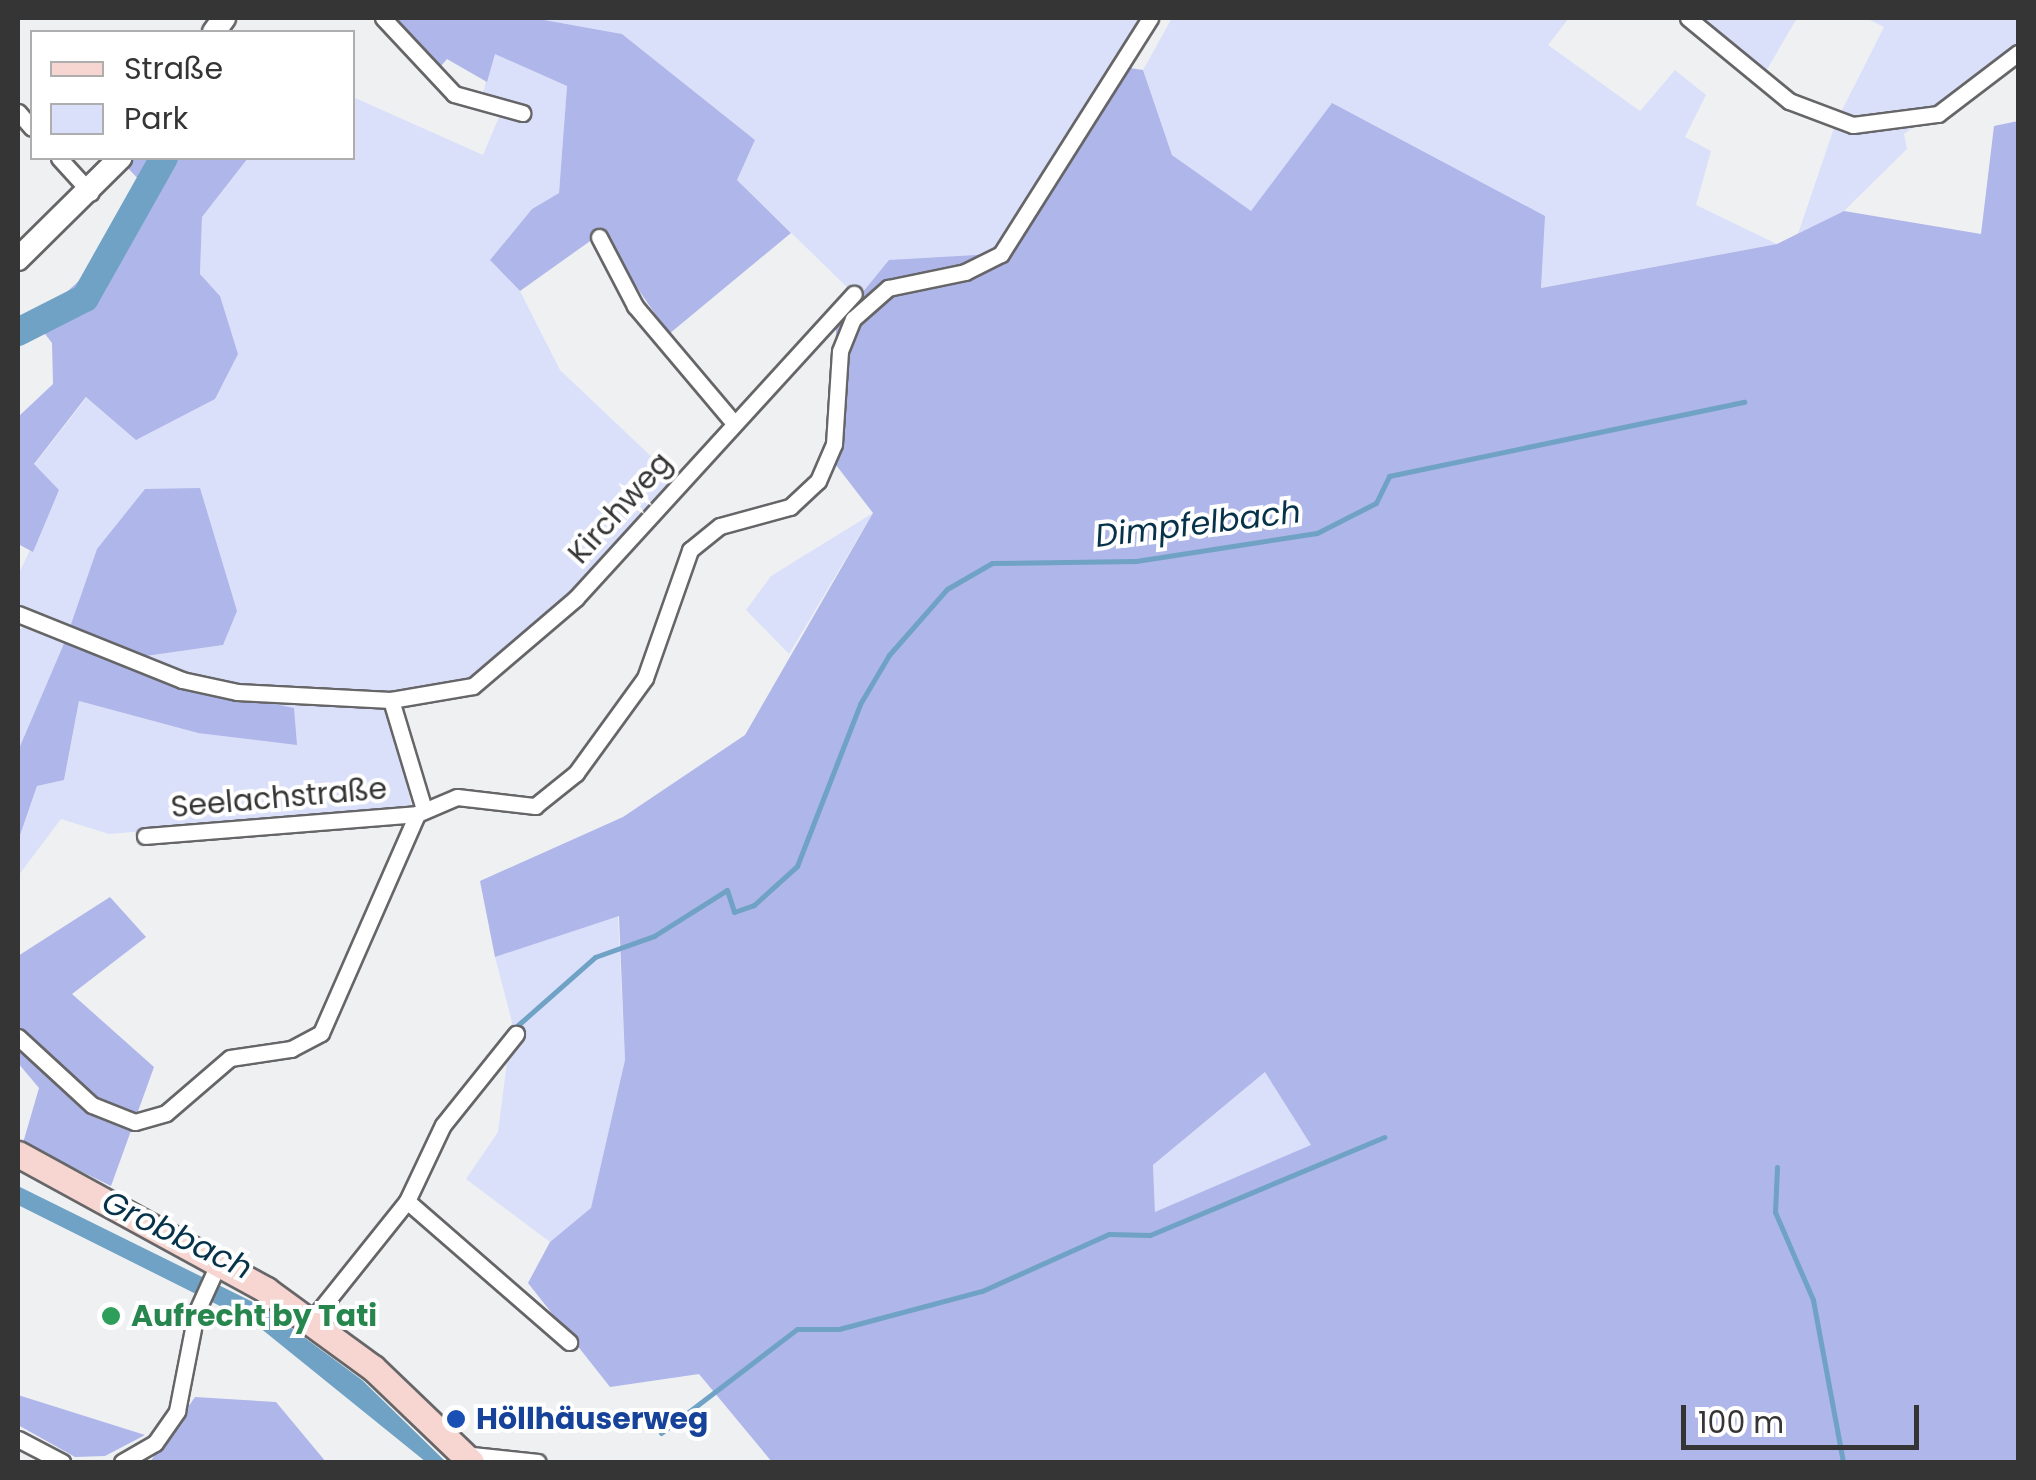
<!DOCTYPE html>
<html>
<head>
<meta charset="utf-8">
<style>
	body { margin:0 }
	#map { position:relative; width:2036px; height:1480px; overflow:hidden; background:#eff0f2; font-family:Poppins,sans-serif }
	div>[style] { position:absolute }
	.green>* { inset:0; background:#dbe0fa }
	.forest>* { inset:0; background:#aeb6ea }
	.water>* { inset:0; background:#6fa2c5 }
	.stream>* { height:5px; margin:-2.5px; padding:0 2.5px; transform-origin:2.5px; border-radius:2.5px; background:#6fa2c5 }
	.river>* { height:28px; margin:-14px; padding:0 14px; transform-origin:14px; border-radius:14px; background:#6fa2c5 }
	.roads { filter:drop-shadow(2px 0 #666668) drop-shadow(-2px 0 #666668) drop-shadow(0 2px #666668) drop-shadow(0 -2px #666668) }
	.minor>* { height:15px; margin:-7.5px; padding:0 7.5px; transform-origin:7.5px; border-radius:7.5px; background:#fff }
	.secondary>* { height:22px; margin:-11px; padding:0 11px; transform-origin:11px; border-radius:11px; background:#fff }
	.primary>* { height:25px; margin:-12.5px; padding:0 12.5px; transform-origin:12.5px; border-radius:12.5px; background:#f7d5d1 }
	.dots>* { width:28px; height:28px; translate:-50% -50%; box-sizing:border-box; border:5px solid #fff; border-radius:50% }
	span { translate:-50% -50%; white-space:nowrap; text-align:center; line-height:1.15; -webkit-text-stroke:8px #fff; paint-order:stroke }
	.street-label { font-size:30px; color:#353536 }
	.leisure-label { font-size:30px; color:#27864d; font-weight:700 }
	.left { translate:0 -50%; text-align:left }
	.transit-label { font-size:30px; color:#164399; font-weight:700 }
	.water-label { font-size:32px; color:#06324a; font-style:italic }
	.frame { position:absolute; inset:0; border:20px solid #353536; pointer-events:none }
	.legend { position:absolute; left:30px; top:30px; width:325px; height:130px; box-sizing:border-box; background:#fff; border:2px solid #aeaeaf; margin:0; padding:12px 18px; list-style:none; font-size:30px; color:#353536 }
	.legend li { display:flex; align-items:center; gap:20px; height:50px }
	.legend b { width:50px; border:2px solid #aeaeaf }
	.scale { position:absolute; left:1681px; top:1405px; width:238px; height:45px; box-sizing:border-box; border:5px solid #353536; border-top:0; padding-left:12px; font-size:30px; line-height:35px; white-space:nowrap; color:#353536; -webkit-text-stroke:8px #fff; paint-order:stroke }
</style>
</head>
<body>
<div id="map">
	<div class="green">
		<i style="clip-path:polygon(533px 18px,1148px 18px,994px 254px,854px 294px,737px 180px,755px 140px,622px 34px)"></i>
		<i style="clip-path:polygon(1172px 18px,1569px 18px,1548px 45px,1640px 111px,1675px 70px,1706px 95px,1685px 137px,1711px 151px,1696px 205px,1777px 244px,1540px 288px,1251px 212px,1172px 155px,1143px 70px)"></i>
		<i style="clip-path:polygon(1688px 18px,1797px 18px,1762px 78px)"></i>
		<i style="clip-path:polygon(1866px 18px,2018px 18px,2018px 53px,1904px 134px,1907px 149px,1844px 211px,1798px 234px,1836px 122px,1884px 27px)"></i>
		<i style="clip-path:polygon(494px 53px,567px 86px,559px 193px,532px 209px,490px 260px,520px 291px,560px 370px,675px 479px,617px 556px,473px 686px,388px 704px,412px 808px,109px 834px,61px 819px,18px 876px,18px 841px,37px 786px,64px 780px,79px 701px,198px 733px,178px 684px,146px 656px,223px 645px,97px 550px,70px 627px,18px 607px,18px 575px,59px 490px,34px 465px,87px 397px,220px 296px,200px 274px,202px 217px,248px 158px,352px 158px,353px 97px,483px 155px,502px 110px,480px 103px)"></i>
		<i style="clip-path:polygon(873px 513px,789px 654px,746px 610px,771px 576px)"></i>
		<i style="clip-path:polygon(30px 624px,65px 641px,18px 751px,18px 630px)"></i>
		<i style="clip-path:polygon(618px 915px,625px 1060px,591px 1209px,550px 1242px,466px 1179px,498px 1132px,512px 1022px,495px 957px)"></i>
		<i style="clip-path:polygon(1266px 1071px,1312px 1145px,1155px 1213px,1153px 1165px)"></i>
	</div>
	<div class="forest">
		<i style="clip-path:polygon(390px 18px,533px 18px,622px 34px,755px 140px,737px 180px,791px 233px,669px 334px,600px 234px,520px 291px,490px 260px,532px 209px,559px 193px,567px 86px,495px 54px,487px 82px,447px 59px,435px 73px)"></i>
		<i style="clip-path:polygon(evenodd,1116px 66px,1143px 70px,1172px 155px,1251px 211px,1332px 103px,1545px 216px,1541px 288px,1777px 244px,1844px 211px,1981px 234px,1994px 126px,2018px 121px,2018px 1462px,772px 1462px,699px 1374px,610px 1387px,528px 1283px,550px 1242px,591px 1208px,625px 1060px,619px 916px,495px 957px,480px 881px,623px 817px,745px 735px,873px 513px,836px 465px,836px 325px,889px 260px,994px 254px,1116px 66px,1265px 1072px,1311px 1145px,1155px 1212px,1153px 1165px,1265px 1072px)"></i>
		<i style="clip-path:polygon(130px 158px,248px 158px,202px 217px,200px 274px,220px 296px,238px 354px,215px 399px,136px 440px,86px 397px,34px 464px,59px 490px,33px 552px,18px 544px,18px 417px,53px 384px,52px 343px,35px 321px,105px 257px,143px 184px,124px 164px)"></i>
		<i style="clip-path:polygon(200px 488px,237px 611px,223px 645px,146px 656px,70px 627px,97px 549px,145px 489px)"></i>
		<i style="clip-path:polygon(65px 641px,178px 684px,294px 708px,297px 745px,198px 733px,79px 701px,64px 780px,37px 786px,18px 841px,18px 751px)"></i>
		<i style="clip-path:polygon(110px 897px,146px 937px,72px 994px,154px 1067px,111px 1186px,23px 1143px,39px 1088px,18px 1063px,18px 956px)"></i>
		<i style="clip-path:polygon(18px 1395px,145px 1435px,105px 1456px,75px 1457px,18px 1425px)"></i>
		<i style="clip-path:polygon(195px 1397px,276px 1402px,326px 1462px,150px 1462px)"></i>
	</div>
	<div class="water">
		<i style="clip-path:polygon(18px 1186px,263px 1307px,362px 1380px,446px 1462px,426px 1462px,254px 1323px,18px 1205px)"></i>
	</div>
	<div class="stream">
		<i style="left:518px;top:1025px;width:103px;rotate:-41.4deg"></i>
		<i style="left:595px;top:957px;width:63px;rotate:-19.6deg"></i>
		<i style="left:654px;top:936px;width:86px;rotate:-32.2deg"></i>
		<i style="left:727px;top:890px;width:23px;rotate:72deg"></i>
		<i style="left:734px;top:912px;width:21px;rotate:-19deg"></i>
		<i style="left:754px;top:905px;width:58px;rotate:-42.2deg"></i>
		<i style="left:797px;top:866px;width:174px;rotate:-68.7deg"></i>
		<i style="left:860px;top:704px;width:57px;rotate:-59.4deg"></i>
		<i style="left:889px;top:655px;width:88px;rotate:-48.7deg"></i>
		<i style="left:947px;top:589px;width:52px;rotate:-30deg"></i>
		<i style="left:992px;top:563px;width:144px;rotate:-0.8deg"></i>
		<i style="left:1136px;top:561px;width:183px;rotate:-8.8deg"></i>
		<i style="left:1317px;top:533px;width:66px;rotate:-27deg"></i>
		<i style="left:1376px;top:503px;width:30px;rotate:-64deg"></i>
		<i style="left:1389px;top:476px;width:363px;rotate:-11.8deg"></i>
		<i style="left:1777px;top:1167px;width:45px;rotate:92.5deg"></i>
		<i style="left:1775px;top:1212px;width:96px;rotate:66.6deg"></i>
		<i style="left:1813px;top:1300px;width:165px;rotate:79.5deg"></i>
		<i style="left:661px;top:1433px;width:171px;rotate:-37.4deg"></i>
		<i style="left:797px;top:1329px;width:42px"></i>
		<i style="left:839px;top:1329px;width:148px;rotate:-14.9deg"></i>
		<i style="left:982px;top:1291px;width:139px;rotate:-24.2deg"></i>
		<i style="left:1109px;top:1234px;width:41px;rotate:1.4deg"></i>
		<i style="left:1150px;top:1235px;width:254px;rotate:-22.7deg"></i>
	</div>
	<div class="river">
		<i style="left:18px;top:332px;width:75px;rotate:-26.9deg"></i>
		<i style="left:85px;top:298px;width:161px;rotate:-60.6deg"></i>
	</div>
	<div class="roads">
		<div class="minor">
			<i style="left:383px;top:18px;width:104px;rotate:46.9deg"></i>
			<i style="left:454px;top:94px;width:71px;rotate:15.6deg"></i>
			<i style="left:1688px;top:18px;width:131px;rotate:39.4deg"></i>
			<i style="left:1789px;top:101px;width:68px;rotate:20.6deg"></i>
			<i style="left:1853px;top:125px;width:86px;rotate:-7.4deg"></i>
			<i style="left:1938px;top:114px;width:101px;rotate:-37.3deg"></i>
			<i style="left:18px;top:112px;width:21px;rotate:49deg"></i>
			<i style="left:59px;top:158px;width:47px;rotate:47.6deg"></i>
			<i style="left:599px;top:237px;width:78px;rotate:62.4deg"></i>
			<i style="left:635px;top:306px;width:152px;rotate:49.8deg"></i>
			<i style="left:18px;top:614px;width:177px;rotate:21.9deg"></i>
			<i style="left:182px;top:680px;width:56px;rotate:12.3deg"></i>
			<i style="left:237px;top:692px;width:154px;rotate:3deg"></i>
			<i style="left:391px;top:700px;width:83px;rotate:-9.7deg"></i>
			<i style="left:473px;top:686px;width:135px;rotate:-40.5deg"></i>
			<i style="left:576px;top:598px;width:412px;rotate:-47.6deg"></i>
			<i style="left:391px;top:700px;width:114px;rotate:73.2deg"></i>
			<i style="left:145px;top:836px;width:273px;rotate:-4.6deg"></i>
			<i style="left:18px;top:1037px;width:100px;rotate:42.6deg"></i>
			<i style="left:92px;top:1105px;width:46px;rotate:21.6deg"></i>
			<i style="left:135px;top:1122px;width:32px;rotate:-16deg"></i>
			<i style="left:166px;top:1113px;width:84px;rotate:-40.7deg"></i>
			<i style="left:230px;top:1058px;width:62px;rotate:-8.4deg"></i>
			<i style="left:291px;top:1049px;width:34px;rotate:-28deg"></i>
			<i style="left:321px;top:1033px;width:239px;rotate:-66.3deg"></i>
			<i style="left:417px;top:814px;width:43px;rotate:-23deg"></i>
			<i style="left:457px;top:797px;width:79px;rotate:6.6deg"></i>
			<i style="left:535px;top:806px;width:53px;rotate:-38.8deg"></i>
			<i style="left:576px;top:773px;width:117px;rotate:-54deg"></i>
			<i style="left:645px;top:678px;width:136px;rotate:-70.6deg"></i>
			<i style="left:690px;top:550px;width:38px;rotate:-39deg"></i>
			<i style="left:720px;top:526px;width:73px;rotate:-15.2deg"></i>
			<i style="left:790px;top:507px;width:38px;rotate:-43deg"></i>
			<i style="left:818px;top:481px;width:40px;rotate:-66.6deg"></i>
			<i style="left:834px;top:444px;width:93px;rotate:-86.3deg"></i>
			<i style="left:840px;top:351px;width:35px;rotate:-68deg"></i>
			<i style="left:853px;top:319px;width:47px;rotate:-41.5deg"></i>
			<i style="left:888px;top:288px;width:79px;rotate:-11.7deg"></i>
			<i style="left:965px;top:272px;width:40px;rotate:-26.6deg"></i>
			<i style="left:1001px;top:254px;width:279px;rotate:-57.7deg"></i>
			<i style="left:407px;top:1201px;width:215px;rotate:41deg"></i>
			<i style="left:311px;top:1321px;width:154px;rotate:-51.3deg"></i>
			<i style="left:407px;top:1201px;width:84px;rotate:-64.7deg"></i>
			<i style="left:443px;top:1125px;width:117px;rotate:-51.3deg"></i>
			<i style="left:18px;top:1439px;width:50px;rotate:27.6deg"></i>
			<i style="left:463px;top:1454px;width:75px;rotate:6.1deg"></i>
			<i style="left:122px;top:1462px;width:38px;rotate:-30deg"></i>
			<i style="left:155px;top:1443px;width:39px;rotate:-55deg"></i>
			<i style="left:177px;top:1411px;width:100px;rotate:-79deg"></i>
			<i style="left:196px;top:1313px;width:58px;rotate:-65.6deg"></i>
		</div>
		<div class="secondary">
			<i style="left:214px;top:32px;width:17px;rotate:-54deg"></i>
			<i style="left:18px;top:259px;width:144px;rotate:-44.7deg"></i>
		</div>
		<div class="primary">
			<i style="left:18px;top:1154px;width:283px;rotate:28.7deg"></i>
			<i style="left:266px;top:1290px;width:132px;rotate:36.1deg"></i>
			<i style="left:373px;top:1368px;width:136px;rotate:43.8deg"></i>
		</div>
	</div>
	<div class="dots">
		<i style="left:111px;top:1316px;background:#2e9e5b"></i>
		<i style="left:456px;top:1419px;background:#1a4fb4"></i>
	</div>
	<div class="street-label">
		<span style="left:620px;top:508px;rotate:-48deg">Kirchweg</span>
		<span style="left:279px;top:798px;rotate:-5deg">Seelachstraße</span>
	</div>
	<div class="leisure-label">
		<span class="left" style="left:131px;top:1316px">Aufrecht by Tati</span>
	</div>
	<div class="transit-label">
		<span class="left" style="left:476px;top:1419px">Höllhäuserweg</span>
	</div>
	<div class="water-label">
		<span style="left:1198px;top:524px;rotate:-7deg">Dimpfelbach</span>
		<span style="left:177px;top:1235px;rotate:26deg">Grobbach</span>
	</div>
	<div class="frame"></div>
	<ul class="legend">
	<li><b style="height:12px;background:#f7d5d1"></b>Straße</li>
	<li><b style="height:28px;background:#dbe0fa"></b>Park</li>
	</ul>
	<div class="scale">100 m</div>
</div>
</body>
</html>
